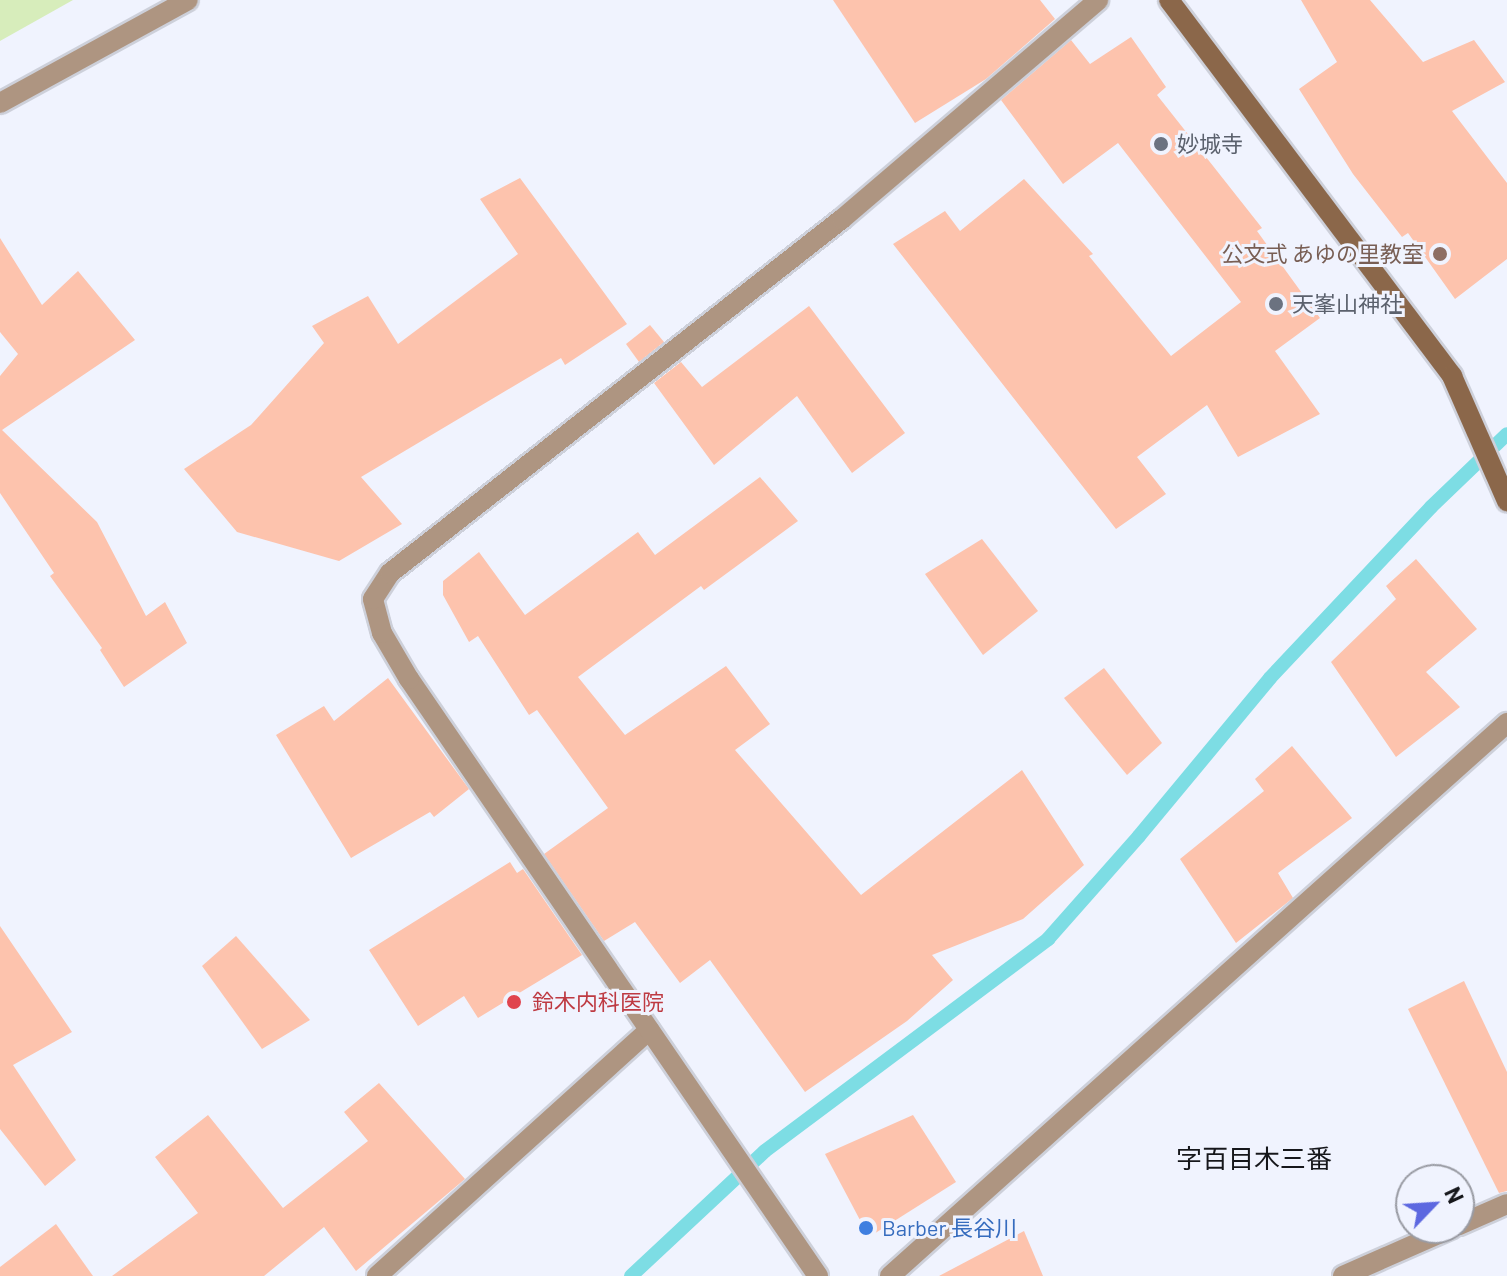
<!DOCTYPE html>
<html>
<head>
<meta charset="utf-8">
<style>
	body { margin:0 }
	#map { position:relative; width:1507px; height:1276px; overflow:hidden; background:#f0f3fe; font-family:Barlow,"Noto Sans JP",sans-serif }
	div>[style] { position:absolute }
	.green>* { inset:0; background:#d7edbb }
	.stream>* { height:14px; margin:-7px; padding:0 7px; transform-origin:7px; border-radius:7px; background:#7ddde4 }
	.building>* { inset:0; background:#fdc3ad }
	.roads { filter:drop-shadow(2px 0 #cdd0da) drop-shadow(-2px 0 #cdd0da) drop-shadow(0 2px #cdd0da) drop-shadow(0 -2px #cdd0da) }
	.street>* { height:20px; margin:-10px; padding:0 10px; transform-origin:10px; border-radius:10px; background:#ae9581 }
	.secondary>* { height:20px; margin:-10px; padding:0 10px; transform-origin:10px; border-radius:10px; background:#8b674a }
	.dots>* { width:22px; height:22px; translate:-50% -50%; box-sizing:border-box; border:4px solid #f0f3fe; border-radius:50% }
	span { translate:-50% -50%; white-space:nowrap; text-align:center; line-height:1.15; -webkit-text-stroke:6px #f0f3fe; paint-order:stroke }
	.worship-label { font-size:22px; color:#5b616d }
	.left { translate:0 -50%; text-align:left }
	.education-label { font-size:22px; color:#785e54 }
	.right { translate:-100% -50%; text-align:right }
	.health-label { font-size:22px; color:#be3a42 }
	.shop-label { font-size:22px; color:#366cbe }
	.quarter-label { font-size:26px; color:#16171b }
	.north { position:absolute; left:1395px; top:1164px; width:80px; height:80px; box-sizing:border-box; background:#f0f3fe; border:2px solid #999ba3; border-radius:50%; rotate:65deg; font-size:22px; font-weight:700; line-height:32px; text-align:center; color:#16171b }
	.north::after { content:''; display:block; margin:auto; width:28px; height:36px; background:#5d68e0; clip-path:polygon(50% 0,100% 100%,50% 72%,0 100%) }
</style>
</head>
<body>
<div id="map">
	<div class="green">
		<i style="clip-path:polygon(0 0,73px 0,0 41px)"></i>
	</div>
	<div class="stream">
		<i style="left:631px;top:1276px;width:183px;rotate:-43deg"></i>
		<i style="left:765px;top:1151px;width:354px;rotate:-36.8deg"></i>
		<i style="left:1048px;top:939px;width:137px;rotate:-48.5deg"></i>
		<i style="left:1139px;top:836px;width:205px;rotate:-50.3deg"></i>
		<i style="left:1270px;top:678px;width:235px;rotate:-46.7deg"></i>
		<i style="left:1431px;top:507px;width:105px;rotate:-43.8deg"></i>
	</div>
	<div class="building">
		<i style="clip-path:polygon(833px 0,1040px 0,1055px 19px,986px 79px,915px 123px)"></i>
		<i style="clip-path:polygon(1301px 0,1370px 0,1423px 62px,1474px 40px,1505px 82px,1452px 111px,1507px 183px,1507px 259px,1455px 299px,1408px 233px,1402px 237px,1353px 174px,1299px 89px,1337px 62px)"></i>
		<i style="clip-path:polygon(1131px 37px,1166px 87px,1157px 95px,1262px 228px,1257px 231px,1320px 318px,1275px 351px,1320px 414px,1238px 457px,1207px 405px,1137px 457px,1166px 494px,1116px 529px,893px 244px,945px 211px,960px 231px,1024px 179px,1093px 254px,1089px 256px,1171px 356px,1241px 302px,1118px 143px,1063px 184px,1001px 100px,1071px 40px,1090px 64px)"></i>
		<i style="clip-path:polygon(520px 178px,627px 324px,565px 365px,561px 358px,361px 477px,402px 524px,339px 561px,237px 532px,184px 469px,251px 425px,324px 343px,312px 326px,368px 296px,398px 344px,518px 254px,480px 199px)"></i>
		<i style="clip-path:polygon(0 238px,42px 305px,78px 271px,135px 340px,2px 430px,97px 522px,146px 616px,165px 602px,187px 643px,124px 687px,100px 650px,102px 648px,50px 576px,54px 573px,0 493px,0 376px,18px 354px,0 332px)"></i>
		<i style="clip-path:polygon(809px 306px,905px 433px,852px 473px,797px 396px,714px 465px,654px 383px,681px 362px,702px 387px)"></i>
		<i style="clip-path:polygon(650px 325px,664px 342px,639px 362px,626px 344px)"></i>
		<i style="clip-path:polygon(760px 477px,798px 521px,704px 590px,701px 586px,578px 677px,625px 735px,726px 666px,770px 724px,735px 750px,861px 895px,1022px 770px,1084px 865px,1023px 919px,932px 955px,953px 980px,907px 1021px,805px 1092px,710px 960px,680px 983px,635px 922px,604px 941px,544px 854px,608px 808px,537px 710px,529px 715px,478px 636px,469px 642px,443px 595px,443px 581px,479px 552px,525px 615px,638px 532px,655px 555px)"></i>
		<i style="clip-path:polygon(982px 539px,1038px 611px,983px 655px,925px 574px)"></i>
		<i style="clip-path:polygon(1416px 559px,1477px 629px,1426px 672px,1460px 707px,1396px 757px,1331px 662px,1396px 599px,1386px 586px)"></i>
		<i style="clip-path:polygon(1104px 668px,1162px 743px,1127px 775px,1064px 698px)"></i>
		<i style="clip-path:polygon(388px 678px,469px 789px,434px 817px,430px 812px,351px 858px,276px 735px,324px 706px,334px 721px)"></i>
		<i style="clip-path:polygon(1292px 746px,1352px 818px,1278px 873px,1293px 898px,1236px 943px,1180px 859px,1264px 791px,1255px 779px)"></i>
		<i style="clip-path:polygon(510px 862px,517px 873px,523px 869px,582px 955px,478px 1018px,464px 996px,418px 1026px,369px 950px)"></i>
		<i style="clip-path:polygon(0 926px,72px 1032px,13px 1065px,76px 1160px,45px 1186px,0 1129px)"></i>
		<i style="clip-path:polygon(236px 936px,310px 1020px,262px 1049px,202px 966px)"></i>
		<i style="clip-path:polygon(1464px 981px,1507px 1072px,1507px 1191px,1499px 1193px,1408px 1009px)"></i>
		<i style="clip-path:polygon(379px 1083px,465px 1179px,356px 1271px,324px 1227px,264px 1276px,112px 1276px,198px 1213px,155px 1157px,208px 1115px,283px 1208px,368px 1141px,344px 1112px)"></i>
		<i style="clip-path:polygon(913px 1115px,956px 1182px,869px 1237px,825px 1154px)"></i>
		<i style="clip-path:polygon(56px 1224px,93px 1276px,0 1276px,0 1267px)"></i>
		<i style="clip-path:polygon(1024px 1231px,1043px 1276px,939px 1276px)"></i>
	</div>
	<div class="roads">
		<div class="street">
			<i style="left:0;top:103px;width:214px;rotate:-28.7deg"></i>
			<i style="left:1459px;top:1225px;width:52px;rotate:-23.6deg"></i>
			<i style="left:377px;top:1276px;width:367px;rotate:-42.1deg"></i>
			<i style="left:818px;top:1276px;width:724px;rotate:-124.41deg"></i>
			<i style="left:409px;top:679px;width:53px;rotate:-120.4deg"></i>
			<i style="left:382px;top:633px;width:35px;rotate:-105deg"></i>
			<i style="left:373px;top:599px;width:31px;rotate:-57deg"></i>
			<i style="left:390px;top:573px;width:574px;rotate:-38.07deg"></i>
			<i style="left:842px;top:219px;width:337px;rotate:-40.5deg"></i>
			<i style="left:890px;top:1276px;width:829px;rotate:-41.87deg"></i>
			<i style="left:1343px;top:1276px;width:119px;rotate:-23.8deg"></i>
		</div>
		<div class="secondary">
			<i style="left:1169px;top:0;width:471px;rotate:53deg"></i>
			<i style="left:1452px;top:376px;width:137px;rotate:66.3deg"></i>
		</div>
	</div>
	<div class="dots">
		<i style="left:1161px;top:144px;background:#6b7280"></i>
		<i style="left:1440px;top:254px;background:#8d6e63"></i>
		<i style="left:1276px;top:304px;background:#6b7280"></i>
		<i style="left:514px;top:1002px;background:#e0444e"></i>
		<i style="left:866px;top:1228px;background:#3f7fe0"></i>
	</div>
	<div class="worship-label">
		<span class="left" style="left:1177px;top:144px">妙城寺</span>
		<span class="left" style="left:1292px;top:304px">天峯山神社</span>
	</div>
	<div class="education-label">
		<span class="right" style="left:1424px;top:254px">公文式 あゆの里教室</span>
	</div>
	<div class="health-label">
		<span class="left" style="left:532px;top:1002px">鈴木内科医院</span>
	</div>
	<div class="shop-label">
		<span class="left" style="left:882px;top:1228px">Barber 長谷川</span>
	</div>
	<div class="quarter-label">
		<span style="left:1254px;top:1158px">字百目木三番</span>
	</div>
	<div class="north">N</div>
</div>
</body>
</html>
